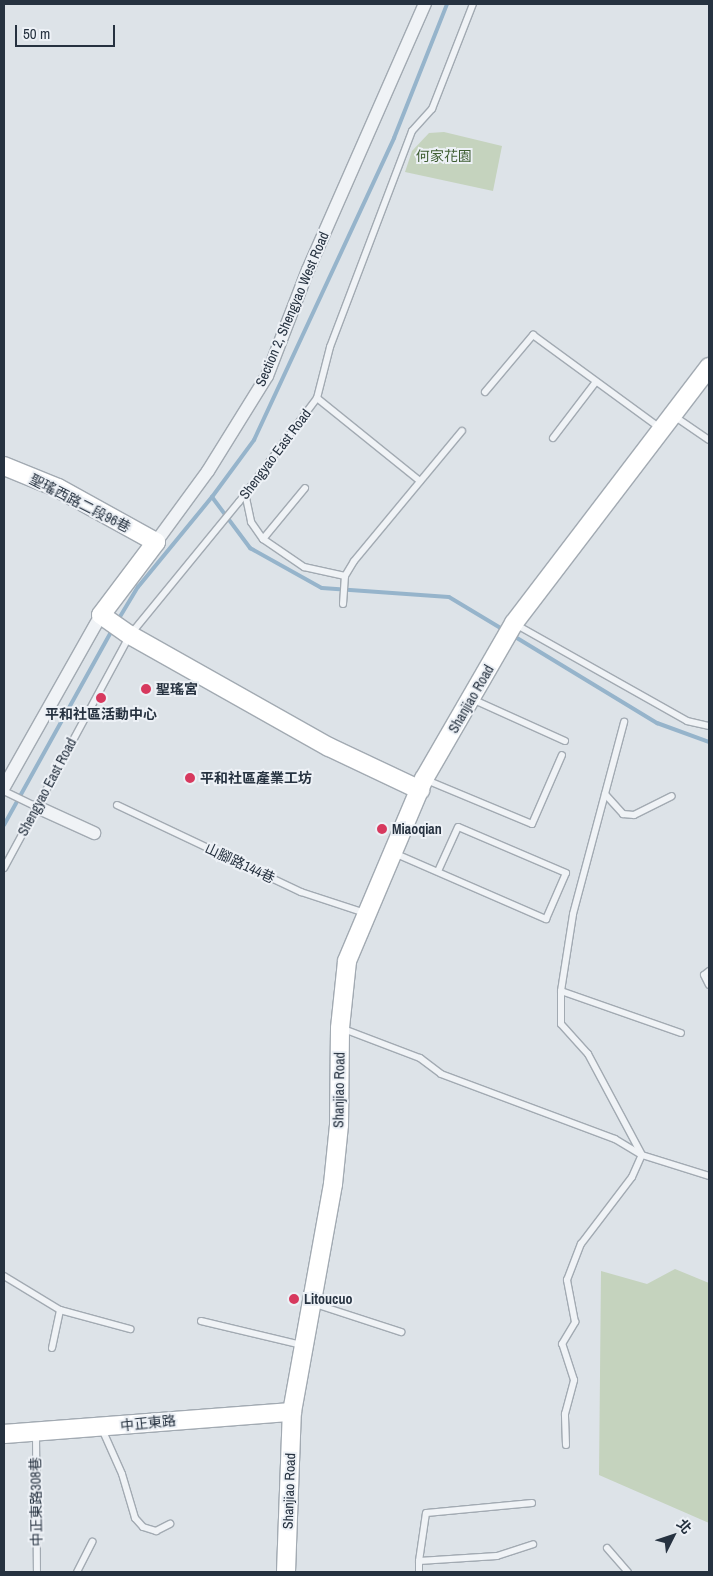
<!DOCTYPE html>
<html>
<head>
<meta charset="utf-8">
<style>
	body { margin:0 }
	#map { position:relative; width:713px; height:1576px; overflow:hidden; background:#dde3e8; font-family:"Archivo Narrow","Noto Sans TC",sans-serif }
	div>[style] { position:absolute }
	.green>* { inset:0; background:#c5d3be }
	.stream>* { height:4px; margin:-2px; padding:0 2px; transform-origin:2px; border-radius:2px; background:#96b4cb }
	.roads { filter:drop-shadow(1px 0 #a2aab2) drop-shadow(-1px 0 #a2aab2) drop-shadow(0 1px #a2aab2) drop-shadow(0 -1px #a2aab2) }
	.lane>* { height:6px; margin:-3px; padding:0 3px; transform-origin:3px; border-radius:3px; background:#f0f3f6 }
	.street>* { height:12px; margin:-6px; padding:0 6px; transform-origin:6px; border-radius:6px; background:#f0f3f6 }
	.secondary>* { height:18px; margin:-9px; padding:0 9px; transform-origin:9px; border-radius:9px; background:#fff }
	.dots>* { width:14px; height:14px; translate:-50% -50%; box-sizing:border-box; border:2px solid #edf1f6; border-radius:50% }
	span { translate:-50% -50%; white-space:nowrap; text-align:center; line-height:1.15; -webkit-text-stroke:4px #edf1f6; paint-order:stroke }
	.park-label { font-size:14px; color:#3e5d32 }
	.street-label { font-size:14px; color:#263240 }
	.poi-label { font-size:14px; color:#263240; font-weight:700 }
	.left { translate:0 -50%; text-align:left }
	.frame { position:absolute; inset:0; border:5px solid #263240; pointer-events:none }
	.north { position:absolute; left:648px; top:1511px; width:50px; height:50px; -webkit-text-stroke:4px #edf1f6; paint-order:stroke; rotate:49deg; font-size:14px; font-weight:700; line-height:20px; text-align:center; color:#263240 }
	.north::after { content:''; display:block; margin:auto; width:18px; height:22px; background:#263240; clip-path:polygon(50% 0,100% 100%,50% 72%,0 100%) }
	.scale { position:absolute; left:15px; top:25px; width:100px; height:22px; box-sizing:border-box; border:2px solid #263240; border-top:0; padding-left:6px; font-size:15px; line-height:18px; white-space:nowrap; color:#263240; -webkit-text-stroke:4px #edf1f6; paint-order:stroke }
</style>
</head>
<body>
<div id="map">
	<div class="green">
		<i style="clip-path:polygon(444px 132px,502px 146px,493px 191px,405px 172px,412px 151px,429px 133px)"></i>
		<i style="clip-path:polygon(675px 1269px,709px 1283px,709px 1523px,599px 1475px,601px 1271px,647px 1284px)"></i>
	</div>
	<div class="stream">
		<i style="left:212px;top:497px;width:64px;rotate:53.3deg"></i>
		<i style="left:250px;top:548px;width:82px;rotate:29.1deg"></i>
		<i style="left:322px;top:588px;width:127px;rotate:4.1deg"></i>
		<i style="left:449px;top:597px;width:64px;rotate:31deg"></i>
		<i style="left:118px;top:620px;width:39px;rotate:-59deg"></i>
		<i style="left:138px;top:587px;width:117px;rotate:-50.6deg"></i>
		<i style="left:212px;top:497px;width:71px;rotate:-53.6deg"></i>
		<i style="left:254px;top:440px;width:333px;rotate:-65.1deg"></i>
		<i style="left:394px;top:138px;width:144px;rotate:-68.4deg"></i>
		<i style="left:512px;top:635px;width:170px;rotate:31.3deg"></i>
		<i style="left:657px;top:723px;width:55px;rotate:20.1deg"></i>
		<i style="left:4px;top:825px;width:225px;rotate:-61deg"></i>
	</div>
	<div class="roads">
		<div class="lane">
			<i style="left:485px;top:392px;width:75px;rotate:-49.9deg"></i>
			<i style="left:533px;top:335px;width:157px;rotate:36.2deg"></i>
			<i style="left:317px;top:398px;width:132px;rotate:38.9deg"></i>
			<i style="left:674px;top:416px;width:42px;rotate:34.4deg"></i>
			<i style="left:553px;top:438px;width:69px;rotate:-52.6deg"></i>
			<i style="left:245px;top:493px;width:30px;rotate:78deg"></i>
			<i style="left:251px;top:522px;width:21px;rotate:55deg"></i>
			<i style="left:263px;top:539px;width:50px;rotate:34.3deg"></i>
			<i style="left:304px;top:567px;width:42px;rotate:12.4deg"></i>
			<i style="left:263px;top:539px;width:66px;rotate:-50.5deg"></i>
			<i style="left:343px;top:604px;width:28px;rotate:-86deg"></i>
			<i style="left:345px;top:576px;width:17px;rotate:-59deg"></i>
			<i style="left:354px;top:561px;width:169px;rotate:-50.3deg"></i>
			<i style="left:515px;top:624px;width:197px;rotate:29.4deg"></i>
			<i style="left:687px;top:721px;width:23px;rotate:13deg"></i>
			<i style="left:472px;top:699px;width:102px;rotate:24.3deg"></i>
			<i style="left:424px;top:779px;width:117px;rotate:22.6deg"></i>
			<i style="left:532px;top:824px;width:75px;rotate:-66.5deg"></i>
			<i style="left:4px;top:791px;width:37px;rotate:26deg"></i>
			<i style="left:605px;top:794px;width:27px;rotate:48deg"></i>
			<i style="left:623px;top:814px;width:11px;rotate:5deg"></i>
			<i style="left:634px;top:815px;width:42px;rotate:-26.6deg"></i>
			<i style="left:117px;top:805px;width:204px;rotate:25.3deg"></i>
			<i style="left:301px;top:892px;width:67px;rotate:18.2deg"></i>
			<i style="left:394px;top:853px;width:166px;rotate:23.5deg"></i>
			<i style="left:546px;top:919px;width:50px;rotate:-66.5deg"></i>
			<i style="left:566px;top:873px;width:117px;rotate:-156.9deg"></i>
			<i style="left:458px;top:827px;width:48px;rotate:114.4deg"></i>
			<i style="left:4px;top:868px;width:265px;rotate:-61.6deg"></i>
			<i style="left:130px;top:635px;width:172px;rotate:-50.7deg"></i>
			<i style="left:239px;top:502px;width:130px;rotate:-53.1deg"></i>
			<i style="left:317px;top:398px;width:53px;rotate:-75.7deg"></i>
			<i style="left:330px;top:347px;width:231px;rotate:-69.2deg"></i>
			<i style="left:412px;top:131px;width:30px;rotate:-48deg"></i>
			<i style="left:432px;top:109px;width:113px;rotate:-68.7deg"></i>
			<i style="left:709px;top:971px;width:6px;rotate:141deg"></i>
			<i style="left:704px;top:975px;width:11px;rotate:63deg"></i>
			<i style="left:561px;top:991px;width:127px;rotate:19.3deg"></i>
			<i style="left:341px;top:1028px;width:85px;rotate:20.8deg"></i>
			<i style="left:420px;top:1058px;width:26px;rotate:37deg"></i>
			<i style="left:441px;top:1074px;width:186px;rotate:20.5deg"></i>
			<i style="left:615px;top:1139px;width:31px;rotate:31deg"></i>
			<i style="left:642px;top:1155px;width:70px;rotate:17.4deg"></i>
			<i style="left:4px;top:1276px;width:66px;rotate:31.3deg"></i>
			<i style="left:60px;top:1310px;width:73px;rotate:15.2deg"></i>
			<i style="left:312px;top:1303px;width:94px;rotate:18deg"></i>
			<i style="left:201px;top:1321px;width:104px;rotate:13.4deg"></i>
			<i style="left:52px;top:1348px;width:39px;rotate:-78deg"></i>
			<i style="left:102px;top:1429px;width:49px;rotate:66deg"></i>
			<i style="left:122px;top:1474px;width:46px;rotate:73.5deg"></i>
			<i style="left:135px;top:1518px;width:12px;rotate:48deg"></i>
			<i style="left:143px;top:1527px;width:14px;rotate:17deg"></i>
			<i style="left:156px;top:1531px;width:16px;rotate:-27deg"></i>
			<i style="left:36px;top:1434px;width:138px;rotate:89.6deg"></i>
			<i style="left:566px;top:1445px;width:31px;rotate:-92deg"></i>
			<i style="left:565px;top:1414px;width:35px;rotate:-75deg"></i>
			<i style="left:574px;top:1380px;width:38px;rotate:-108deg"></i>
			<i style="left:562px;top:1344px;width:26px;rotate:-59deg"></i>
			<i style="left:575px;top:1322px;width:43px;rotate:-100.8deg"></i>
			<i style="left:567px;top:1280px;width:39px;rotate:-69deg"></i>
			<i style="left:581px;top:1244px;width:84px;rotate:-52.7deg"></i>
			<i style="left:632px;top:1177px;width:24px;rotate:-66deg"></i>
			<i style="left:642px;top:1155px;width:115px;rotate:-118.1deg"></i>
			<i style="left:588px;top:1054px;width:40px;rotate:-132deg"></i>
			<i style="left:561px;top:1024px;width:33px;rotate:-90deg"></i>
			<i style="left:561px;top:991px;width:78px;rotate:-81.1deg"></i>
			<i style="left:573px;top:914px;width:199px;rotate:-75.1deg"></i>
			<i style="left:532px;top:1503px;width:106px;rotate:174.6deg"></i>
			<i style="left:426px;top:1513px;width:49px;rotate:98.3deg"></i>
			<i style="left:419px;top:1561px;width:78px;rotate:-3.7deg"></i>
			<i style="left:497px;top:1556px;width:38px;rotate:-18deg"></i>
			<i style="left:607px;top:1548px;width:32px;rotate:49deg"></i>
			<i style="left:77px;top:1572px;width:34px;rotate:-63deg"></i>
			<i style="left:419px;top:1572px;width:11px;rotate:-90deg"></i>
		</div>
		<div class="street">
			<i style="left:156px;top:542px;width:88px;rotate:-53.8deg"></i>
			<i style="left:208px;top:471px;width:112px;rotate:-58.2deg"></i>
			<i style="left:267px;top:376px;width:114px;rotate:-68.9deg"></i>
			<i style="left:308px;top:270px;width:291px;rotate:-66.3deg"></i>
			<i style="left:4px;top:787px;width:197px;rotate:-60.6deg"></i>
			<i style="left:37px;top:807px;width:63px;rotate:24.5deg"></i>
		</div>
		<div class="secondary">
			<i style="left:4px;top:466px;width:58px;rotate:22.2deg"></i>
			<i style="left:58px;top:488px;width:112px;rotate:28.9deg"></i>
			<i style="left:156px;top:542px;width:91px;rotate:127deg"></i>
			<i style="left:101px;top:615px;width:35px;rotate:35deg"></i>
			<i style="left:130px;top:635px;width:228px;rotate:29.4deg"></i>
			<i style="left:329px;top:747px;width:101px;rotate:25.3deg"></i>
			<i style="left:4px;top:1434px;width:289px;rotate:-4.4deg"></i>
			<i style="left:286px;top:1572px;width:160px;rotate:-87.9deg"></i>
			<i style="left:292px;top:1412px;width:232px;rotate:-79.8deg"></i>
			<i style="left:333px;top:1184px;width:59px;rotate:-84.2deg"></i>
			<i style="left:339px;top:1125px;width:97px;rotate:-89.4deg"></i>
			<i style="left:340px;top:1028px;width:67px;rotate:-84deg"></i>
			<i style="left:347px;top:961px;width:198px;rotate:-67.1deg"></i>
			<i style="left:424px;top:779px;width:180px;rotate:-60deg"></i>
			<i style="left:514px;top:623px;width:322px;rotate:-52.7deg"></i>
		</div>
	</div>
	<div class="dots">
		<i style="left:146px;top:689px;background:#d7395e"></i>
		<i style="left:101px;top:698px;background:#d7395e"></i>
		<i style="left:190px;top:778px;background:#d7395e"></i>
		<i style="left:382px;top:829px;background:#d7395e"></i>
		<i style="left:294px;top:1299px;background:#d7395e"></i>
	</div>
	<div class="park-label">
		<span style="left:444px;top:156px">何家花園</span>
	</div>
	<div class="street-label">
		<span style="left:292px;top:309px;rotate:-67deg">Section 2, Shengyao West Road</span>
		<span style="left:275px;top:454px;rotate:-53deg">Shengyao East Road</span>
		<span style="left:80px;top:503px;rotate:27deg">聖瑤西路二段96巷</span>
		<span style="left:471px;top:699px;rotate:-60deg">Shanjiao Road</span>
		<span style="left:47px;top:787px;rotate:-62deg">Shengyao East Road</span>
		<span style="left:240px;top:863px;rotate:25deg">山腳路144巷</span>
		<span style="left:339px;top:1090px;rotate:-89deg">Shanjiao Road</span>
		<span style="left:148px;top:1423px;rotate:-6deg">中正東路</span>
		<span style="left:289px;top:1491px;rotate:-88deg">Shanjiao Road</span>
		<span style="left:36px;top:1502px;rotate:-91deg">中正東路308巷</span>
	</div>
	<div class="poi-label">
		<span class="left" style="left:156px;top:689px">聖瑤宮</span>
		<span style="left:101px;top:714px">平和社區活動中心</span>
		<span class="left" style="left:200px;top:778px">平和社區產業工坊</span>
		<span class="left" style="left:392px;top:829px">Miaoqian</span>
		<span class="left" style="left:304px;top:1299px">Litoucuo</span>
	</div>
	<div class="frame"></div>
	<div class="north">北</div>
	<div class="scale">50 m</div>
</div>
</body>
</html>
